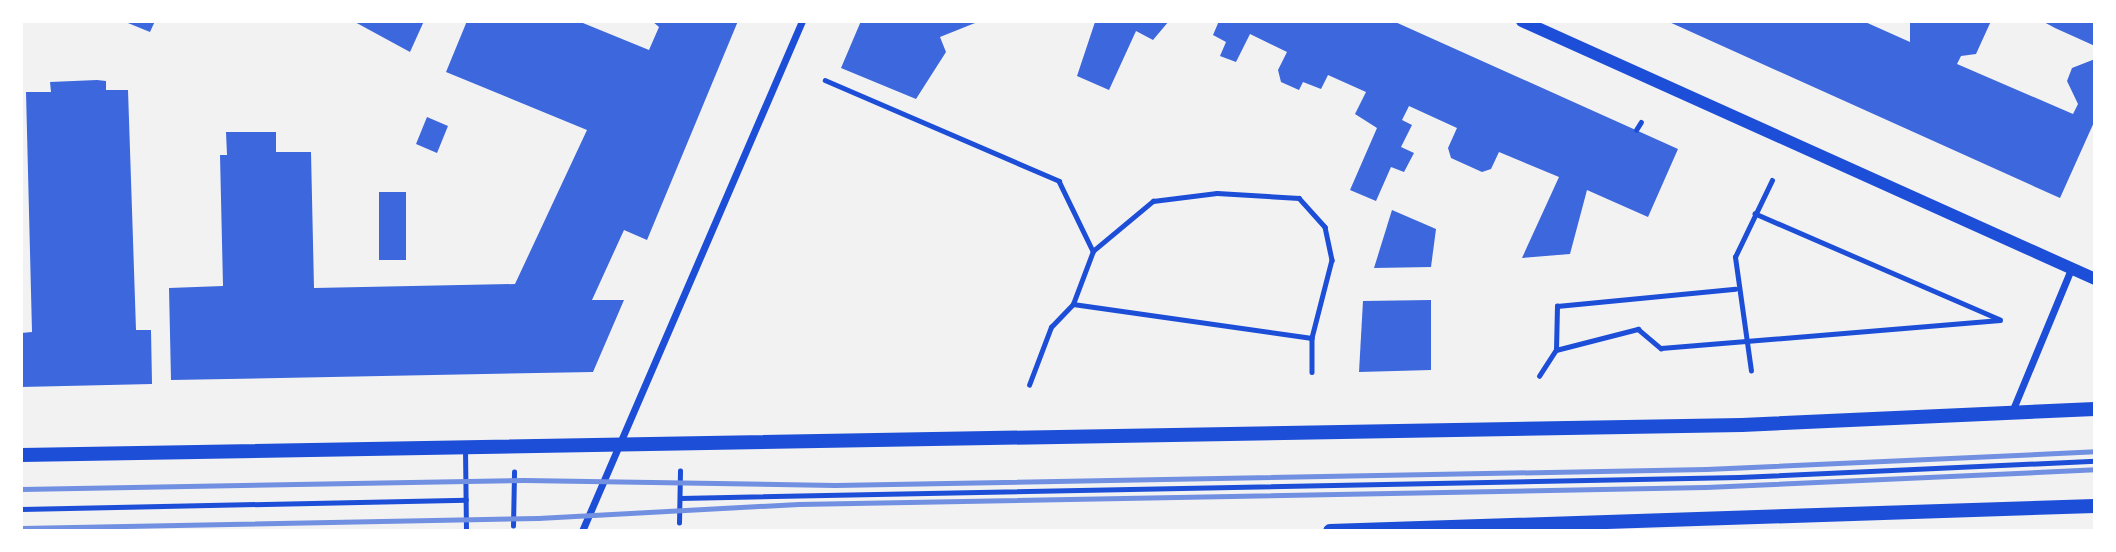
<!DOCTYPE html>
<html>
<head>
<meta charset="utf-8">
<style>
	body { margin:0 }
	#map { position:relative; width:2116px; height:552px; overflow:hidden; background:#f2f2f2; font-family:"PT Sans Narrow",sans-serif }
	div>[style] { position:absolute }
	.building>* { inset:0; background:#3d67dc }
	.path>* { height:4.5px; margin:-2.25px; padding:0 2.25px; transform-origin:2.25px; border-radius:2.25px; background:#1d4ed8 }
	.service>* { height:5px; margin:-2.5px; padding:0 2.5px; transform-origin:2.5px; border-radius:2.5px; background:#1d4ed8 }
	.minor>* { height:7px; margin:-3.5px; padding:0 3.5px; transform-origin:3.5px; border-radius:3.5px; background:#1d4ed8 }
	.tertiary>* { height:12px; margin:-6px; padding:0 6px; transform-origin:6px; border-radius:6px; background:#1d4ed8 }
	.secondary>* { height:14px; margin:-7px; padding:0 7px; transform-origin:7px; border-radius:7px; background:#1d4ed8 }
	.rail>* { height:5px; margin:-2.5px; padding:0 2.5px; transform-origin:2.5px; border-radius:2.5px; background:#7290e2 }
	span { translate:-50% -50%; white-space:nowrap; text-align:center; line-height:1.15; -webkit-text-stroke:5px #fff; paint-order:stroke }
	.frame { position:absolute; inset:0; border:23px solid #fff; pointer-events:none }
</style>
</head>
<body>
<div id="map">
	<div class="building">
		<i style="clip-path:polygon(123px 21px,155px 21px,150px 32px)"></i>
		<i style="clip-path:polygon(353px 21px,424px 21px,410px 52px)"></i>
		<i style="clip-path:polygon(467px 21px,578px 21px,649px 50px,659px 27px,652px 21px,738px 21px,647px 240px,624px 230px,592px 300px,624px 300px,593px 372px,171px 380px,169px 288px,223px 286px,220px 155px,227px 155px,226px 132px,276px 132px,276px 152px,311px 152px,314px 288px,515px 284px,587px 130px,446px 72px)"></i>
		<i style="clip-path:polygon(861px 21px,980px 21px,940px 37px,946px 52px,916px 99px,841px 68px)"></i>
		<i style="clip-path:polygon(1169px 21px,1153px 40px,1136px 31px,1109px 90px,1077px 76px,1095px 22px)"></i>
		<i style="clip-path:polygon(1219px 21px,1393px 21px,1678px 149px,1648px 217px,1587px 190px,1570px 254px,1522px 258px,1559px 177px,1499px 152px,1491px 169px,1482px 172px,1451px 158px,1448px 148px,1457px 128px,1409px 106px,1402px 120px,1412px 125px,1401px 147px,1414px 153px,1404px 172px,1391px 167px,1376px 201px,1350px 190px,1377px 128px,1355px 114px,1366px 92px,1328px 75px,1321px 89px,1303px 82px,1299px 90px,1281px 82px,1278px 70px,1287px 52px,1250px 34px,1236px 62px,1220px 56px,1226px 42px,1213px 35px)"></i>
		<i style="clip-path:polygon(1667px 21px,1863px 21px,1910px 42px,1910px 21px,1991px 21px,1976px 54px,1961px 56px,1957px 64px,2073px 114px,2078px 104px,2067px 81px,2072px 68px,2095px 59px,2095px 120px,2060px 198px)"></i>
		<i style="clip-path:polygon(2042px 21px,2095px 21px,2095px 46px,2055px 28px)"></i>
		<i style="clip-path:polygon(97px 80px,106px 81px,106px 90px,128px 90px,136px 330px,151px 330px,152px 384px,21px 387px,21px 333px,32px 332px,26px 92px,51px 92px,50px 82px)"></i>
		<i style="clip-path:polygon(427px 117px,448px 126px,437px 153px,416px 144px)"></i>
		<i style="clip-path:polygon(379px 192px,406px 192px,406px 260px,379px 260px)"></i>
		<i style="clip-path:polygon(1392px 210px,1436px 229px,1431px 267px,1374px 268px)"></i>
		<i style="clip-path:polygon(1431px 300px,1431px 370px,1359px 372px,1363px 301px)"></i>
	</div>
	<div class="path">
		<i style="left:825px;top:80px;width:255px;rotate:23.3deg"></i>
		<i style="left:1059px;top:181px;width:78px;rotate:64.1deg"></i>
		<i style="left:1636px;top:130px;width:9px;rotate:-58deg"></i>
		<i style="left:1073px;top:304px;width:241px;rotate:8.1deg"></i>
		<i style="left:1312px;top:338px;width:34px;rotate:90deg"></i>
		<i style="left:1556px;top:350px;width:85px;rotate:-14.4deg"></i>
		<i style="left:1638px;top:329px;width:30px;rotate:40deg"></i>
		<i style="left:1661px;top:348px;width:340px;rotate:-4.7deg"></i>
		<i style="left:2000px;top:320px;width:267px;rotate:-156.6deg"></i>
		<i style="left:1751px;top:371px;width:115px;rotate:-98deg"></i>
		<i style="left:1735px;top:257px;width:85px;rotate:-64.3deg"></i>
		<i style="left:1539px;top:376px;width:31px;rotate:-57deg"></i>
		<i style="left:1556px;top:350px;width:44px;rotate:-88.7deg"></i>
		<i style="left:1557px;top:306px;width:179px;rotate:-5.5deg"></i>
		<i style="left:1029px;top:385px;width:62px;rotate:-69.2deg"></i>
		<i style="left:1051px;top:327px;width:32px;rotate:-46deg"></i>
		<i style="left:1073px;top:304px;width:57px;rotate:-69.3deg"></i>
		<i style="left:1093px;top:251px;width:78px;rotate:-39.8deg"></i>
		<i style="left:1153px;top:201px;width:64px;rotate:-7.1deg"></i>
		<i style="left:1217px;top:193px;width:82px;rotate:3.5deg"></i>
		<i style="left:1299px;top:198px;width:39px;rotate:48deg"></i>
		<i style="left:1325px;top:227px;width:34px;rotate:78deg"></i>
		<i style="left:1332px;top:260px;width:81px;rotate:104.4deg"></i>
		<i style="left:680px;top:498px;width:1059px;rotate:-1.14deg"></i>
		<i style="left:1739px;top:477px;width:356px;rotate:-2.6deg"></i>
		<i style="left:679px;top:523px;width:52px;rotate:-88.9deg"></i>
		<i style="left:513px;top:526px;width:54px;rotate:-88.9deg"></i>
	</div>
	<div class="service">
		<i style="left:465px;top:449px;width:82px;rotate:89.3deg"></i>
		<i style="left:21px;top:509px;width:445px;rotate:-1.2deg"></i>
	</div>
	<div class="minor">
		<i style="left:2011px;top:414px;width:157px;rotate:-67.5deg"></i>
		<i style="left:582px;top:531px;width:555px;rotate:-66.67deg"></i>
	</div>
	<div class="tertiary">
		<i style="left:1522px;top:21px;width:628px;rotate:24.24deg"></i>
	</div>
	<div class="secondary">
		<i style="left:21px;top:455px;width:1721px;rotate:-1deg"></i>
		<i style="left:1742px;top:425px;width:353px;rotate:-2.6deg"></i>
		<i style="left:1330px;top:531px;width:765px;rotate:-1.87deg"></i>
	</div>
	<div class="rail">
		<i style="left:21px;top:489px;width:503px;rotate:-1.03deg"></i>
		<i style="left:524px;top:480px;width:311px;rotate:0.9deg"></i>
		<i style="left:835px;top:485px;width:871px;rotate:-1.05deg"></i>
		<i style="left:1706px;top:469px;width:389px;rotate:-2.6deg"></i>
		<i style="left:21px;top:528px;width:517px;rotate:-1.11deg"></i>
		<i style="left:538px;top:518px;width:261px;rotate:-3.1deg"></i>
		<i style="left:799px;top:504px;width:907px;rotate:-1.07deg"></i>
		<i style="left:1706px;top:487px;width:389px;rotate:-2.6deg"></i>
	</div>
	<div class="frame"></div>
</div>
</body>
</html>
